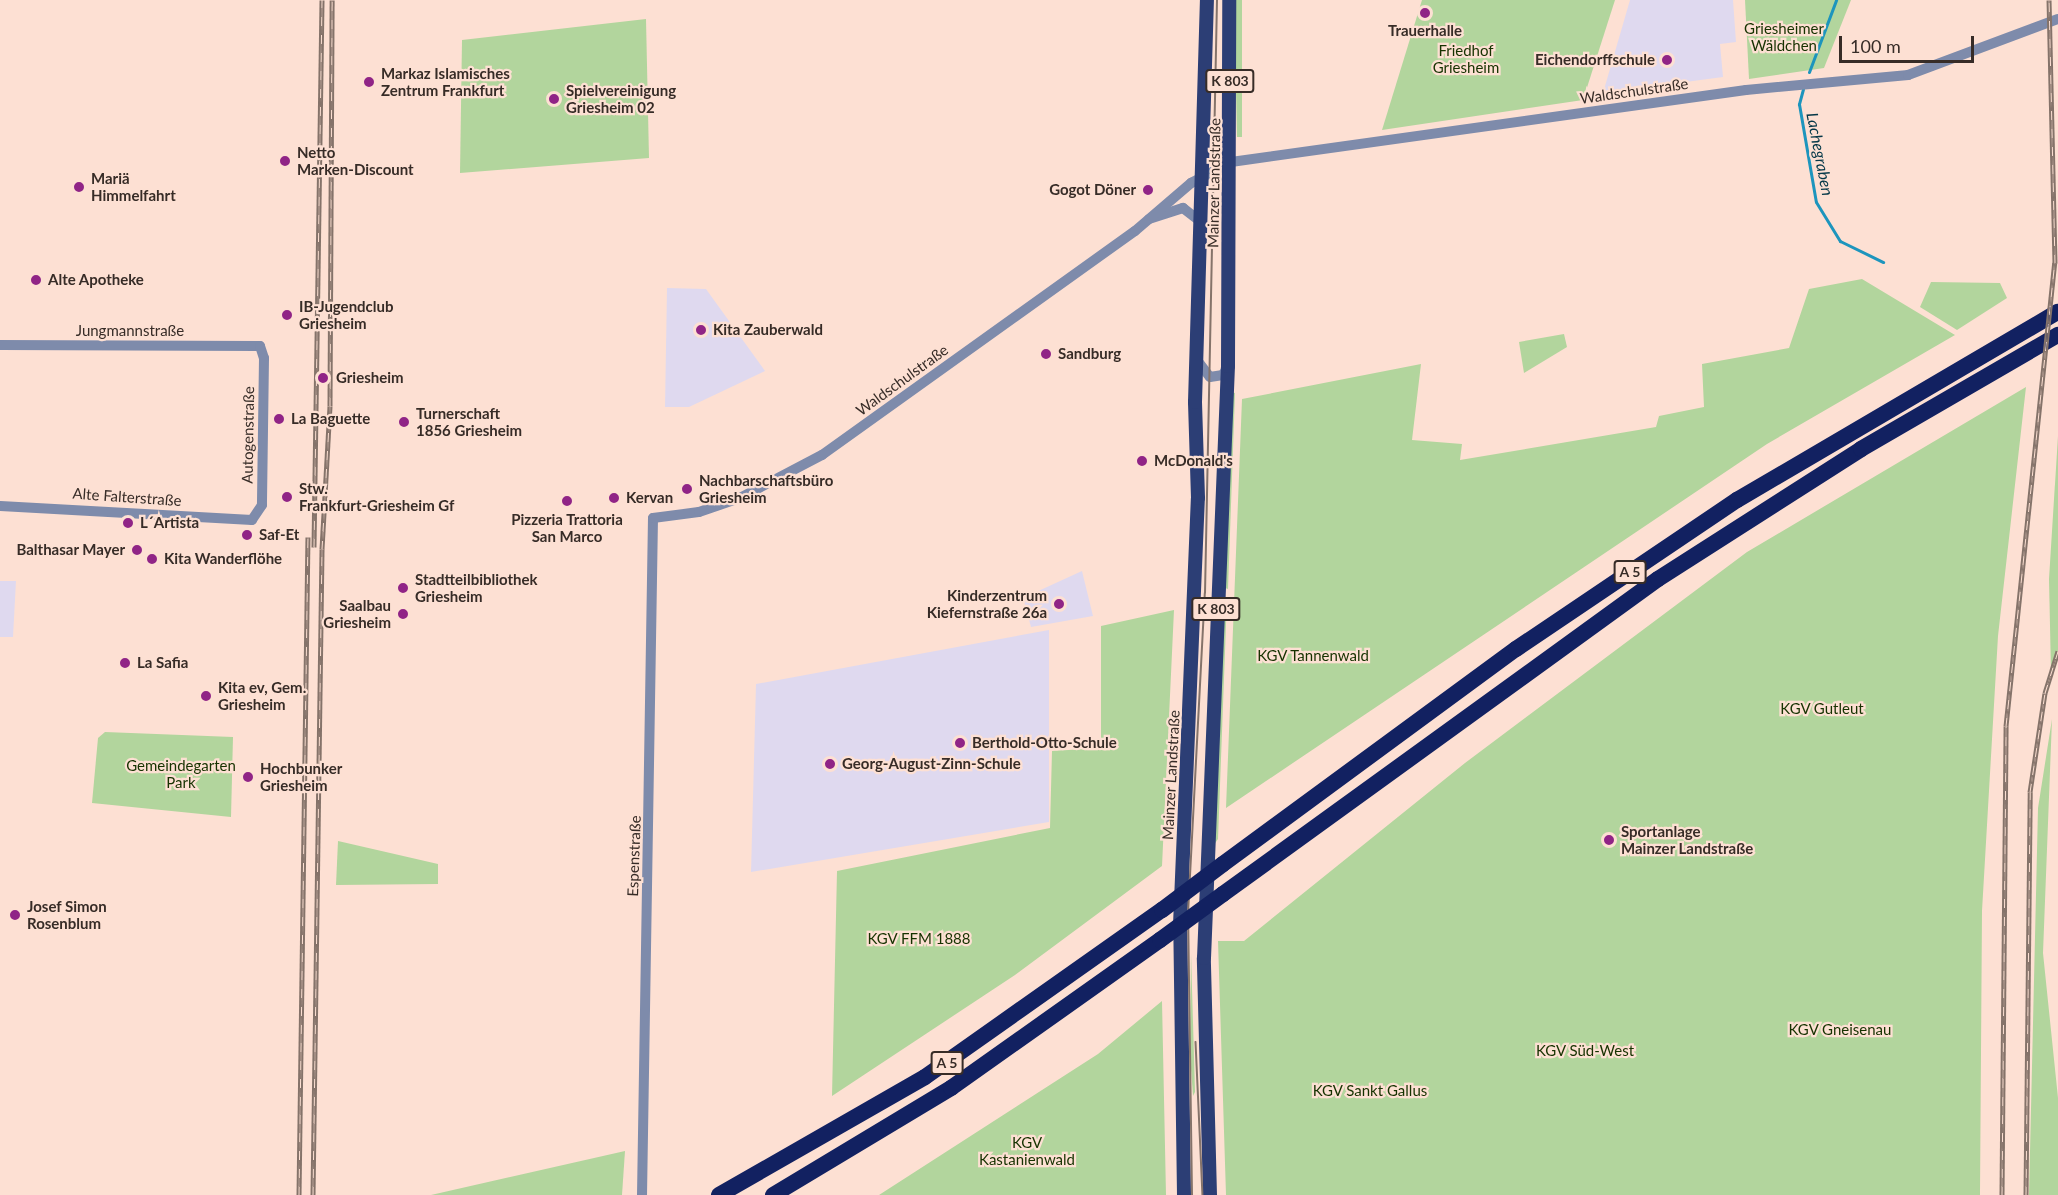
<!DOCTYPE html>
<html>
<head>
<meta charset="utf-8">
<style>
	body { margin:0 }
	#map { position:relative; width:2058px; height:1195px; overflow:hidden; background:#fde0d3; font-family:Lato,sans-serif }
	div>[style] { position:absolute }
	.education>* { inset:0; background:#dfd9ef }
	.green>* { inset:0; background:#b2d59d }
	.stream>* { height:3px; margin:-1.5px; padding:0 1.5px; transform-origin:1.5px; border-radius:1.5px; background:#1d95bd }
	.tertiary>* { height:10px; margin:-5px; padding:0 5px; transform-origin:5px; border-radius:5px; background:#7e8bab }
	.primary>* { height:14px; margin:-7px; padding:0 7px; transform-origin:7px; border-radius:7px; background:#2c3e75 }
	.motorway>* { height:16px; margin:-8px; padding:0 8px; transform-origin:8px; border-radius:8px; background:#122161 }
	.tram>* { height:1.5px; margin:-0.75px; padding:0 0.75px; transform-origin:0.75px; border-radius:0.75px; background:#85736a }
	.rail>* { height:5px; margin-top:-2.5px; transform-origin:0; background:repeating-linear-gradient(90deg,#fde0d3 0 9px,#85736a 0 18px); box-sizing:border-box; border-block:2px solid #85736a }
	.motorway-bridge>* { height:16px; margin:-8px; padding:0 8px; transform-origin:8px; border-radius:8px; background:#122161 }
	.dots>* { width:16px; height:16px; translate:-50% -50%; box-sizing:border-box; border:3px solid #fde0d3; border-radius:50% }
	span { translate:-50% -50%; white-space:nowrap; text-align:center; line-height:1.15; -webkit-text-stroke:4.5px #fde0d3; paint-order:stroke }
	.shield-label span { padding:2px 4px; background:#fde0d3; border:2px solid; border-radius:4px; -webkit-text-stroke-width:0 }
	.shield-label { font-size:14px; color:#372c27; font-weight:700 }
	.park-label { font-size:15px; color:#163200 }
	.poi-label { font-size:15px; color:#372c27; font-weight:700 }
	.right { translate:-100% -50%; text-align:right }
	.left { translate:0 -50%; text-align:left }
	.street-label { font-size:15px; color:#372c27 }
	.water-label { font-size:16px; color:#053848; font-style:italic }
	.scale { position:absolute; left:1839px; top:36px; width:135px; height:27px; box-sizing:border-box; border:3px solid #372c27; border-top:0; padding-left:8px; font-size:18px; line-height:21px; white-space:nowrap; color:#372c27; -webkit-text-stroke:4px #fde0d3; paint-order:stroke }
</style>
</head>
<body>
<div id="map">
	<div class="education">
		<i style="clip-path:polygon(1630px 0,1733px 0,1736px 42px,1720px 44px,1723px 77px,1603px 93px)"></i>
		<i style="clip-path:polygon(667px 288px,706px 289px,765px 371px,689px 407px,665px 407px)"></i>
		<i style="clip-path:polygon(1082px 571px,1093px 616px,1031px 627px,1023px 598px)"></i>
		<i style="clip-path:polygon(0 581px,16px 581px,13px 637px,0 637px)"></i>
		<i style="clip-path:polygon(1049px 630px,1049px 822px,751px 872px,756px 684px)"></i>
	</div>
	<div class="green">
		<i style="clip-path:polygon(1234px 0,1242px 0,1242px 137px,1237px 137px)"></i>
		<i style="clip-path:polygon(1422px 0,1615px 0,1583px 100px,1382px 130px)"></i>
		<i style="clip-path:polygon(1745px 0,1851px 0,1824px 68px,1749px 79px)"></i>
		<i style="clip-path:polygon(646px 19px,649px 158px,460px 173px,462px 40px)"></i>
		<i style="clip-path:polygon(1862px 279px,1955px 335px,1767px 444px,1226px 808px,1242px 399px,1421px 364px,1412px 440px,1462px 444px,1460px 460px,1656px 427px,1659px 416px,1704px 407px,1702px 364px,1789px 348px,1809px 289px)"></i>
		<i style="clip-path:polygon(1931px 282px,2000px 283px,2007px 298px,1957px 330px,1920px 307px)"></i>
		<i style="clip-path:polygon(1564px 334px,1567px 347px,1524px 373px,1519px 342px)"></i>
		<i style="clip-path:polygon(2026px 387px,1998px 636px,1982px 911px,1980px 1195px,1226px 1195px,1218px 941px,1244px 941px,1465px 763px,1747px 552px)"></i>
		<i style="clip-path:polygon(1231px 392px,1235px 393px,1228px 589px,1225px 588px)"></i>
		<i style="clip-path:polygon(2058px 436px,2058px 651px,2051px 673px,2049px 579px)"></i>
		<i style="clip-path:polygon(1227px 598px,1218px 839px,1211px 849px,1224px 600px)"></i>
		<i style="clip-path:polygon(1174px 610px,1162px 866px,1015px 975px,832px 1096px,837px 871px,1050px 828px,1052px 751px,1101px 748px,1101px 626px)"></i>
		<i style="clip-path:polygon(2052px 719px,2043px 953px,2058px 1098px,2058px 1195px,2029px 1195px,2038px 808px)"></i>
		<i style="clip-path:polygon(105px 732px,233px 737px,231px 817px,92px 803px,98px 738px)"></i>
		<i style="clip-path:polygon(338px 841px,438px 864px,438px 884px,336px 885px)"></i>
		<i style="clip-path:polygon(1191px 953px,1195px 1092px,1193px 1096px,1190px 1054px)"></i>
		<i style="clip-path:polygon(1162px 1001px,1166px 1195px,879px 1195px,1098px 1054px)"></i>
		<i style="clip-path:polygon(625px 1151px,622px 1195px,431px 1195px)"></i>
	</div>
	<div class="stream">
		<i style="left:1809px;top:72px;width:77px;rotate:-69.4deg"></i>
		<i style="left:1803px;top:89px;width:16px;rotate:105deg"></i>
		<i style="left:1799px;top:104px;width:99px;rotate:80.2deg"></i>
		<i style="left:1816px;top:202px;width:46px;rotate:58.4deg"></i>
		<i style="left:1840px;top:241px;width:48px;rotate:26deg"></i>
	</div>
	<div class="tertiary">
		<i style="left:1149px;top:219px;width:36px;rotate:-18deg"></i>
		<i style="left:1183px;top:208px;width:23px;rotate:38deg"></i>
		<i style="left:0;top:345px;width:260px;rotate:0.2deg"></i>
		<i style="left:260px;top:346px;width:13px;rotate:72deg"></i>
		<i style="left:264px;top:358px;width:147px;rotate:90.8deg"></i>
		<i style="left:262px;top:505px;width:18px;rotate:124deg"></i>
		<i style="left:252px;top:520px;width:252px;rotate:-176.8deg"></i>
		<i style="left:1197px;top:360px;width:21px;rotate:53deg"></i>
		<i style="left:1210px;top:377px;width:13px;rotate:-9deg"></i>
		<i style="left:1223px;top:375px;width:10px;rotate:-61deg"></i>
		<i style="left:642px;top:1195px;width:677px;rotate:-89.07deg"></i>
		<i style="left:653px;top:518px;width:46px;rotate:-7.4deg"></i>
		<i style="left:699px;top:512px;width:43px;rotate:-18.9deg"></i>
		<i style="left:740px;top:498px;width:93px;rotate:-27.7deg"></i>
		<i style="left:822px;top:455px;width:385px;rotate:-35.6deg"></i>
		<i style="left:1135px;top:231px;width:74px;rotate:-40.6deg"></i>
		<i style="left:1191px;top:183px;width:45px;rotate:-27.7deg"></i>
		<i style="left:1231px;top:162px;width:520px;rotate:-7.96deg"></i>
		<i style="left:1746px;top:90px;width:163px;rotate:-5.3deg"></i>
		<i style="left:1908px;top:75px;width:160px;rotate:-20.5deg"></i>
	</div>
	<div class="primary">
		<i style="left:1184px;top:1195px;width:270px;rotate:-90.8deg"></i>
		<i style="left:1180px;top:925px;width:427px;rotate:-87.6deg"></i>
		<i style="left:1198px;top:498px;width:96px;rotate:-91.8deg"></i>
		<i style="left:1195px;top:402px;width:402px;rotate:-88.3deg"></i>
		<i style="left:1210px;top:1195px;width:237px;rotate:-91.5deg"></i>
		<i style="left:1204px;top:958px;width:592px;rotate:-87.68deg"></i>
		<i style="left:1228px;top:366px;width:366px;rotate:-89.8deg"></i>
	</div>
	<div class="motorway">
		<i style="left:1223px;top:864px;width:363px;rotate:-36.3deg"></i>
		<i style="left:1516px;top:649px;width:267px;rotate:-34deg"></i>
		<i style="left:1737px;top:500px;width:372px;rotate:-30.4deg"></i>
		<i style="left:1223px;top:894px;width:537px;rotate:-35.91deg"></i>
		<i style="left:1658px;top:579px;width:241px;rotate:-32.6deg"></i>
		<i style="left:1861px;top:449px;width:228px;rotate:-30.1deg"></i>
		<i style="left:719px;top:1195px;width:237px;rotate:-29.8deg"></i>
		<i style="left:925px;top:1077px;width:290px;rotate:-35.2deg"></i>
		<i style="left:773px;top:1195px;width:208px;rotate:-31deg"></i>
		<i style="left:951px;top:1088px;width:256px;rotate:-35.3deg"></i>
	</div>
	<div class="tram">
		<i style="left:1196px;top:1042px;width:153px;rotate:87.4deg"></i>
		<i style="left:1192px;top:1195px;width:281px;rotate:-90.8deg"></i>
		<i style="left:1188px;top:914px;width:321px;rotate:-87deg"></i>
		<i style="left:1205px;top:593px;width:593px;rotate:-88.84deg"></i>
	</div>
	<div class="rail">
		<i style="left:314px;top:547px;width:547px;rotate:-89.16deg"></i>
		<i style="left:299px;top:1195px;width:658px;rotate:-89.22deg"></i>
		<i style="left:313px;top:1195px;width:646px;rotate:-89.2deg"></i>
		<i style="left:322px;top:549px;width:143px;rotate:-86.8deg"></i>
		<i style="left:330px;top:406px;width:406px;rotate:-89.7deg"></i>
		<i style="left:2002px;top:1195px;width:469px;rotate:-89.5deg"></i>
		<i style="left:2006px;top:726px;width:466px;rotate:-84deg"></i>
		<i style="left:2055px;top:263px;width:263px;rotate:-91.3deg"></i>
		<i style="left:2026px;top:1195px;width:403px;rotate:-89.4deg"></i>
		<i style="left:2030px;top:792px;width:100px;rotate:-81.4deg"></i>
		<i style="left:2045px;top:693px;width:44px;rotate:-72.8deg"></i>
	</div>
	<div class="motorway-bridge">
		<i style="left:1162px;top:910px;width:76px;rotate:-37deg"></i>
		<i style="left:1160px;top:940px;width:78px;rotate:-36.1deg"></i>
	</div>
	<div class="dots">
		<i style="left:1425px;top:13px;background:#902486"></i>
		<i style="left:1667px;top:60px;background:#902486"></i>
		<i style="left:369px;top:82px;background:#902486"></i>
		<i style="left:554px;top:99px;background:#902486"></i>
		<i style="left:285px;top:161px;background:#902486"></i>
		<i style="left:79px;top:187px;background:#902486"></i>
		<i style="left:1148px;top:190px;background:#902486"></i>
		<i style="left:36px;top:280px;background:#902486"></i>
		<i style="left:287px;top:315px;background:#902486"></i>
		<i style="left:701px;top:330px;background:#902486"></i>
		<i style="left:1046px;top:354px;background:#902486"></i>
		<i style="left:323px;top:378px;background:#902486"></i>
		<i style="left:279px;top:419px;background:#902486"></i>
		<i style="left:404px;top:422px;background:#902486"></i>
		<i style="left:1142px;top:461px;background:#902486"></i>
		<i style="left:687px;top:489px;background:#902486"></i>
		<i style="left:287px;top:497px;background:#902486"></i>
		<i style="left:614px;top:498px;background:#902486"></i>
		<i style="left:567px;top:501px;background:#902486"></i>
		<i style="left:128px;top:523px;background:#902486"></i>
		<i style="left:247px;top:535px;background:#902486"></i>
		<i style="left:137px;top:550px;background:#902486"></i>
		<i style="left:152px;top:559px;background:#902486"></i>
		<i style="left:403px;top:588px;background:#902486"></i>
		<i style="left:1059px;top:604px;background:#902486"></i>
		<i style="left:403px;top:614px;background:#902486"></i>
		<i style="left:125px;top:663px;background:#902486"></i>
		<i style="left:206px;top:696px;background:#902486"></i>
		<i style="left:960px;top:743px;background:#902486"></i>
		<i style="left:830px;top:764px;background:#902486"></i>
		<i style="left:248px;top:777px;background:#902486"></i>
		<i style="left:1609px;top:840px;background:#902486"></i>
		<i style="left:15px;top:915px;background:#902486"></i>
	</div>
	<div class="shield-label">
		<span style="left:1230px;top:81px">K 803</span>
		<span style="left:1630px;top:572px">A 5</span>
		<span style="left:1216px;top:609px">K 803</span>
		<span style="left:947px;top:1063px">A 5</span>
	</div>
	<div class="park-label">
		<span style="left:1784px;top:37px">Griesheimer<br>Wäldchen</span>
		<span style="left:1466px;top:59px">Friedhof<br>Griesheim</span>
		<span style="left:1313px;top:656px">KGV Tannenwald</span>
		<span style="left:1822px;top:709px">KGV Gutleut</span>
		<span style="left:181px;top:774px">Gemeindegarten<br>Park</span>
		<span style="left:919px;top:939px">KGV FFM 1888</span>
		<span style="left:1840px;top:1030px">KGV Gneisenau</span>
		<span style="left:1585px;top:1051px">KGV Süd-West</span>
		<span style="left:1370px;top:1091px">KGV Sankt Gallus</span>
		<span style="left:1027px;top:1151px">KGV<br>Kastanienwald</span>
	</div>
	<div class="poi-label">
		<span style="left:1425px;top:31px">Trauerhalle</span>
		<span class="right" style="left:1655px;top:60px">Eichendorffschule</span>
		<span class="left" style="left:381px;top:82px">Markaz Islamisches<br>Zentrum Frankfurt</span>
		<span class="left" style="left:566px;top:99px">Spielvereinigung<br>Griesheim 02</span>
		<span class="left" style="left:297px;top:161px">Netto<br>Marken-Discount</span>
		<span class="left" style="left:91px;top:187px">Mariä<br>Himmelfahrt</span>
		<span class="right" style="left:1136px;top:190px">Gogot Döner</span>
		<span class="left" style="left:48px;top:280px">Alte Apotheke</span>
		<span class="left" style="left:299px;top:315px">IB-Jugendclub<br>Griesheim</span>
		<span class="left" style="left:713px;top:330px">Kita Zauberwald</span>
		<span class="left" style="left:1058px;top:354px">Sandburg</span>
		<span class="left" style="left:336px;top:378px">Griesheim</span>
		<span class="left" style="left:416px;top:422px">Turnerschaft<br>1856 Griesheim</span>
		<span class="left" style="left:291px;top:419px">La Baguette</span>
		<span class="left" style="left:1154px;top:461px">McDonald's</span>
		<span class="left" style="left:699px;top:489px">Nachbarschaftsbüro<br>Griesheim</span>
		<span class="left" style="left:299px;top:497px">Stw.<br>Frankfurt-Griesheim Gf</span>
		<span class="left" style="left:626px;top:498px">Kervan</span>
		<span style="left:567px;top:528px">Pizzeria Trattoria<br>San Marco</span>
		<span class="left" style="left:140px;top:523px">L´Artista</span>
		<span class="left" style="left:259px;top:535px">Saf-Et</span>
		<span class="right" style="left:125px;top:550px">Balthasar Mayer</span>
		<span class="left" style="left:164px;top:559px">Kita Wanderflöhe</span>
		<span class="left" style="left:415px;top:588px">Stadtteilbibliothek<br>Griesheim</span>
		<span class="right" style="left:1047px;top:604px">Kinderzentrum<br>Kiefernstraße 26a</span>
		<span class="right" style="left:391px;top:614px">Saalbau<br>Griesheim</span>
		<span class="left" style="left:137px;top:663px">La Safia</span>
		<span class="left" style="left:218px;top:696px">Kita ev, Gem.<br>Griesheim</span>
		<span class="left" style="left:972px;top:743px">Berthold-Otto-Schule</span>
		<span class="left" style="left:842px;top:764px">Georg-August-Zinn-Schule</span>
		<span class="left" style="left:260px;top:777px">Hochbunker<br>Griesheim</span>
		<span class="left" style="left:1621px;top:840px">Sportanlage<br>Mainzer Landstraße</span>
		<span class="left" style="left:27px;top:915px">Josef Simon<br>Rosenblum</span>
	</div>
	<div class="street-label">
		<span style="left:1634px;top:91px;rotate:-8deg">Waldschulstraße</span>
		<span style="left:1214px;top:183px;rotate:-89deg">Mainzer Landstraße</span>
		<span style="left:130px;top:331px">Jungmannstraße</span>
		<span style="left:902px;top:380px;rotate:-36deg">Waldschulstraße</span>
		<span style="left:248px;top:435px;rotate:-89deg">Autogenstraße</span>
		<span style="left:127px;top:497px;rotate:4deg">Alte Falterstraße</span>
		<span style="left:1171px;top:775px;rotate:-87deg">Mainzer Landstraße</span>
		<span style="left:634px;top:856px;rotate:-88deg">Espenstraße</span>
	</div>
	<div class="water-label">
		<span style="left:1820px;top:154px;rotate:79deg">Lachegraben</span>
	</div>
	<div class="scale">100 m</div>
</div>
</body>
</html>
